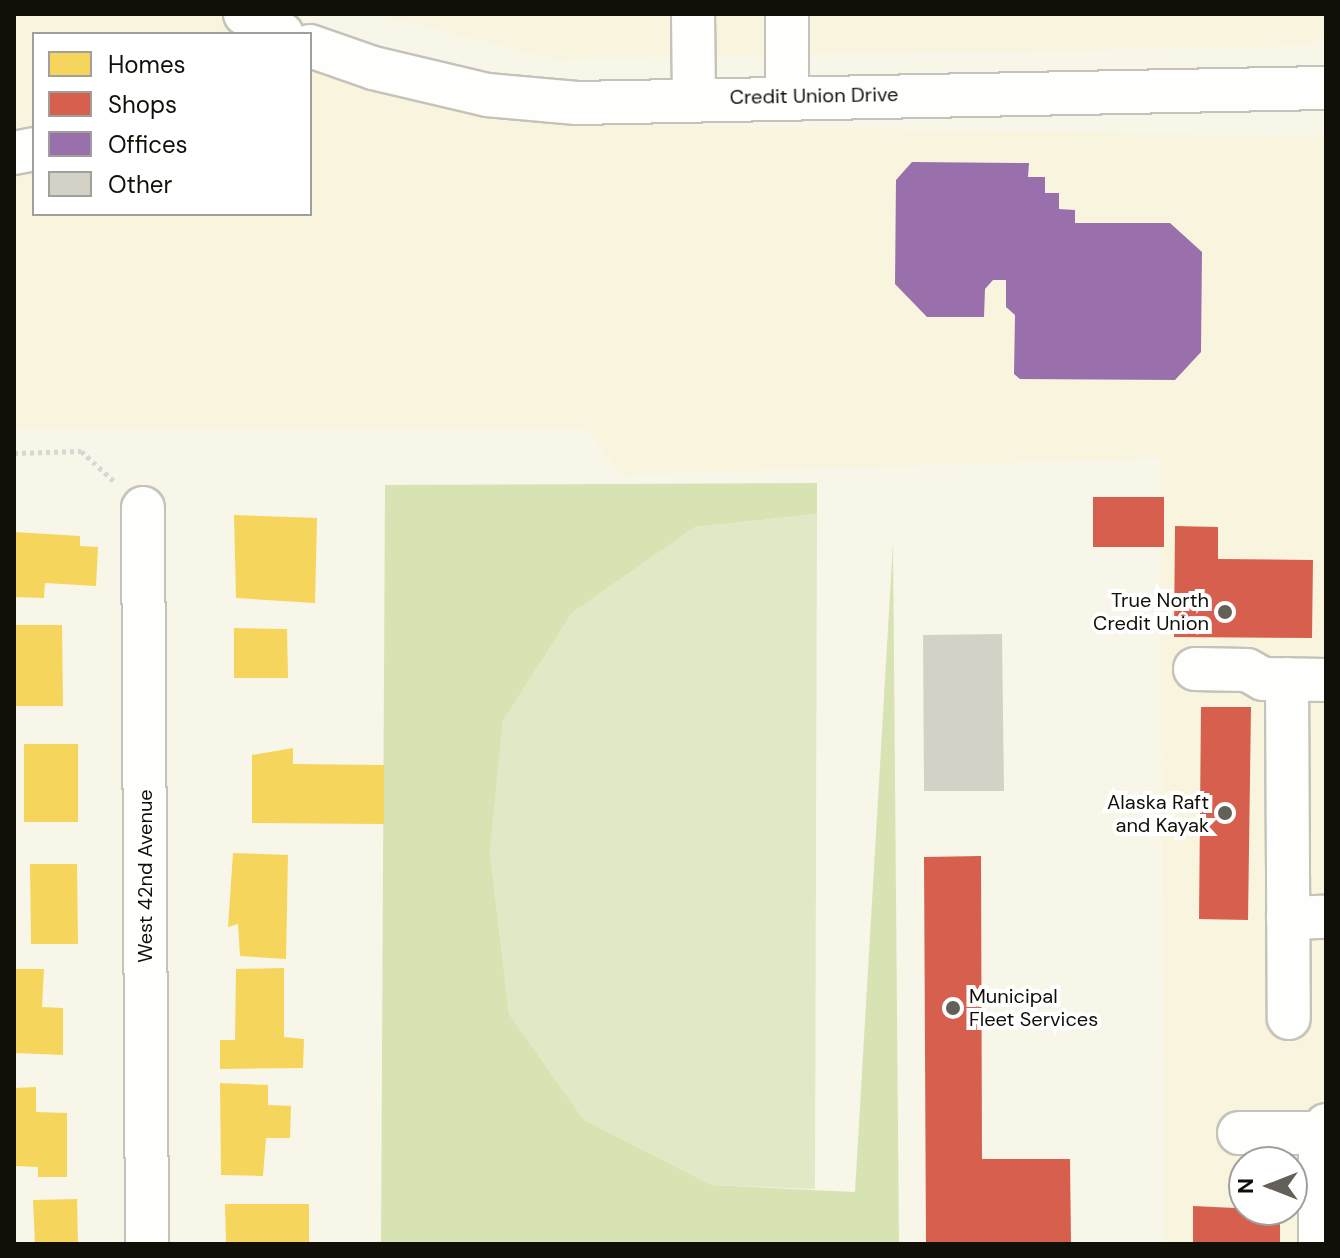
<!DOCTYPE html>
<html>
<head>
<meta charset="utf-8">
<style>
	body { margin:0 }
	#map { position:relative; width:1340px; height:1258px; overflow:hidden; background:#f8f6e9; font-family:"DM Sans",sans-serif }
	div>[style] { position:absolute }
	.built>* { inset:0; background:#f8f4dd }
	.green>* { inset:0; background:#e0e9c6 }
	.forest>* { inset:0; background:#d8e3b4 }
	.homes>* { inset:0; background:#f6d55c }
	.shops>* { inset:0; background:#d6604d }
	.offices>* { inset:0; background:#9970ab }
	.building>* { inset:0; background:#d4d2c7 }
	.path>* { height:5px; margin-top:-2.5px; transform-origin:0; background:repeating-linear-gradient(90deg,#d7d7d3 0 4px,transparent 0 8px) }
	.roads { filter:drop-shadow(2px 0 #c5c3b9) drop-shadow(-2px 0 #c5c3b9) drop-shadow(0 2px #c5c3b9) drop-shadow(0 -2px #c5c3b9) }
	.minor>* { height:42px; margin:-21px; padding:0 21px; transform-origin:21px; border-radius:21px; background:#fefefc }
	.dots>* { width:22px; height:22px; translate:-50% -50%; box-sizing:border-box; border:4px solid #fff; border-radius:50% }
	span { translate:-50% -50%; white-space:nowrap; text-align:center; line-height:1.15; -webkit-text-stroke:8px #fff; paint-order:stroke }
	.street-label { font-size:20px; color:#111008 }
	.poi-label { font-size:20px; color:#111008 }
	.right { translate:-100% -50%; text-align:right }
	.left { translate:0 -50%; text-align:left }
	.frame { position:absolute; inset:0; border:16px solid #111008; pointer-events:none }
	.legend { position:absolute; left:32px; top:32px; width:280px; height:184px; box-sizing:border-box; background:#fff; border:2px solid #a09f9c; margin:0; padding:10px 14px; list-style:none; font-size:24px; color:#111008 }
	.legend li { display:flex; align-items:center; gap:16px; height:40px }
	.legend b { width:40px; border:2px solid #a09f9c }
	.north { position:absolute; left:1228px; top:1146px; width:80px; height:80px; box-sizing:border-box; background:#fff; border:2px solid #a09f9c; border-radius:50%; rotate:270deg; font-size:22px; font-weight:700; line-height:32px; text-align:center; color:#111008 }
	.north::after { content:''; display:block; margin:auto; width:28px; height:36px; background:#626057; clip-path:polygon(50% 0,100% 100%,50% 72%,0 100%) }
</style>
</head>
<body>
<div id="map">
	<div class="built">
		<i style="clip-path:polygon(evenodd,14px 14px,253px 14px,297px 34px,34px 34px,34px 214px,310px 214px,310px 40px,600px 124px,1326px 137px,1326px 1244px,1165px 1244px,1159px 458px,621px 475px,588px 430px,14px 429px,14px 14px,1244px 1162px,1292px 1162px,1292px 1210px,1244px 1210px,1244px 1162px)"></i>
		<i style="clip-path:polygon(376px 14px,1326px 14px,1326px 35px,1309px 46px,555px 59px)"></i>
	</div>
	<div class="green">
		<i style="clip-path:polygon(817px 514px,815px 1189px,712px 1185px,584px 1120px,509px 1014px,490px 852px,503px 721px,572px 613px,695px 527px)"></i>
	</div>
	<div class="forest">
		<i style="clip-path:polygon(817px 483px,817px 514px,695px 527px,572px 613px,503px 721px,490px 852px,509px 1014px,584px 1120px,712px 1185px,855px 1192px,893px 543px,899px 1244px,381px 1244px,385px 485px)"></i>
	</div>
	<div class="homes">
		<i style="clip-path:polygon(234px 515px,317px 518px,315px 603px,236px 598px)"></i>
		<i style="clip-path:polygon(14px 532px,80px 536px,80px 546px,98px 547px,96px 586px,45px 583px,44px 598px,14px 597px)"></i>
		<i style="clip-path:polygon(14px 625px,62px 625px,63px 706px,14px 706px)"></i>
		<i style="clip-path:polygon(234px 628px,287px 629px,288px 678px,234px 678px)"></i>
		<i style="clip-path:polygon(24px 744px,78px 744px,78px 822px,24px 822px)"></i>
		<i style="clip-path:polygon(293px 748px,293px 764px,384px 765px,384px 824px,252px 823px,252px 755px)"></i>
		<i style="clip-path:polygon(233px 853px,288px 855px,286px 959px,240px 956px,238px 924px,228px 927px)"></i>
		<i style="clip-path:polygon(30px 864px,77px 864px,78px 944px,31px 944px)"></i>
		<i style="clip-path:polygon(284px 968px,284px 1037px,304px 1039px,303px 1068px,220px 1069px,220px 1040px,235px 1040px,236px 969px)"></i>
		<i style="clip-path:polygon(14px 969px,44px 969px,42px 1007px,63px 1008px,63px 1055px,14px 1053px)"></i>
		<i style="clip-path:polygon(220px 1083px,268px 1085px,268px 1105px,291px 1106px,290px 1138px,266px 1138px,263px 1176px,221px 1175px)"></i>
		<i style="clip-path:polygon(36px 1087px,36px 1112px,67px 1113px,67px 1177px,38px 1177px,38px 1167px,14px 1166px,14px 1088px)"></i>
		<i style="clip-path:polygon(77px 1199px,78px 1244px,35px 1244px,33px 1200px)"></i>
		<i style="clip-path:polygon(225px 1204px,309px 1204px,309px 1244px,226px 1244px)"></i>
	</div>
	<div class="shops">
		<i style="clip-path:polygon(1093px 497px,1164px 497px,1164px 547px,1093px 547px)"></i>
		<i style="clip-path:polygon(1175px 526px,1218px 527px,1218px 559px,1313px 560px,1312px 638px,1174px 637px)"></i>
		<i style="clip-path:polygon(1201px 707px,1251px 707px,1248px 920px,1199px 919px)"></i>
		<i style="clip-path:polygon(981px 856px,982px 1159px,1070px 1159px,1071px 1244px,926px 1244px,924px 857px)"></i>
		<i style="clip-path:polygon(1193px 1206px,1280px 1210px,1280px 1244px,1193px 1244px)"></i>
	</div>
	<div class="offices">
		<i style="clip-path:polygon(912px 162px,1029px 163px,1028px 177px,1045px 177px,1045px 193px,1059px 193px,1059px 209px,1075px 210px,1075px 223px,1170px 223px,1202px 252px,1201px 352px,1175px 380px,1020px 379px,1014px 374px,1015px 315px,1006px 307px,1006px 280px,993px 280px,985px 289px,984px 317px,927px 317px,895px 284px,896px 180px)"></i>
	</div>
	<div class="building">
		<i style="clip-path:polygon(1002px 634px,1004px 791px,924px 791px,923px 635px)"></i>
	</div>
	<div class="path">
		<i style="left:14px;top:453px;width:67px;rotate:-1.7deg"></i>
		<i style="left:81px;top:451px;width:47px;rotate:42.4deg"></i>
	</div>
	<div class="roads">
		<div class="minor">
			<i style="left:245px;top:14px;width:42px;rotate:28.4deg"></i>
			<i style="left:693px;top:14px;width:84px;rotate:89.3deg"></i>
			<i style="left:787px;top:14px;width:83px;rotate:90deg"></i>
			<i style="left:310px;top:46px;width:67px;rotate:19.2deg"></i>
			<i style="left:373px;top:68px;width:117px;rotate:13.3deg"></i>
			<i style="left:487px;top:95px;width:90px;rotate:5.1deg"></i>
			<i style="left:577px;top:103px;width:749px;rotate:-1.15deg"></i>
			<i style="left:14px;top:153px;width:20px;rotate:-11deg"></i>
			<i style="left:143px;top:508px;width:736px;rotate:89.69deg"></i>
			<i style="left:1195px;top:669px;width:52px;rotate:1.1deg"></i>
			<i style="left:1247px;top:670px;width:18px;rotate:29deg"></i>
			<i style="left:1263px;top:679px;width:63px;rotate:0.9deg"></i>
			<i style="left:1287px;top:679px;width:339px;rotate:89.7deg"></i>
			<i style="left:1288px;top:918px;width:38px;rotate:-2deg"></i>
			<i style="left:1239px;top:1133px;width:81px"></i>
			<i style="left:1320px;top:1244px;width:111px;rotate:-90deg"></i>
			<i style="left:1320px;top:1133px;width:10px;rotate:-53deg"></i>
		</div>
	</div>
	<div class="dots">
		<i style="left:1225px;top:612px;background:#626057"></i>
		<i style="left:1225px;top:813px;background:#626057"></i>
		<i style="left:953px;top:1008px;background:#626057"></i>
	</div>
	<div class="street-label">
		<span style="left:814px;top:96px;rotate:-1deg">Credit Union Drive</span>
		<span style="left:145px;top:876px;rotate:-90deg">West 42nd Avenue</span>
	</div>
	<div class="poi-label">
		<span class="right" style="left:1209px;top:612px">True North<br>Credit Union</span>
		<span class="right" style="left:1209px;top:814px">Alaska Raft<br>and Kayak</span>
		<span class="left" style="left:969px;top:1008px">Municipal<br>Fleet Services</span>
	</div>
	<div class="frame"></div>
	<ul class="legend">
	<li><b style="height:22px;background:#f6d55c"></b>Homes</li>
	<li><b style="height:22px;background:#d6604d"></b>Shops</li>
	<li><b style="height:22px;background:#9970ab"></b>Offices</li>
	<li><b style="height:22px;background:#d4d2c7"></b>Other</li>
	</ul>
	<div class="north">N</div>
</div>
</body>
</html>
